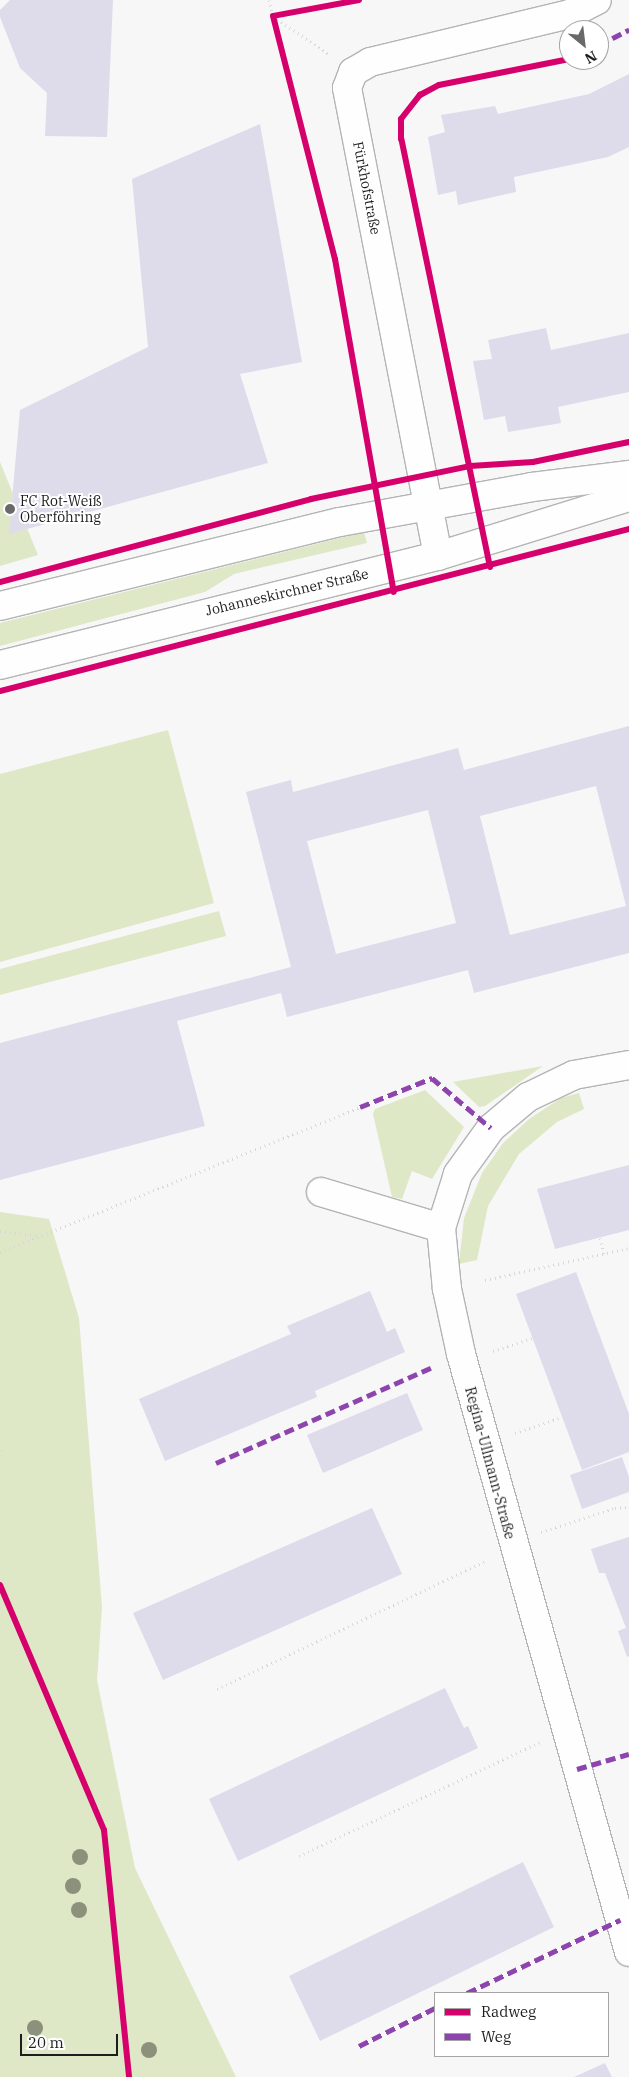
<!DOCTYPE html>
<html>
<head>
<meta charset="utf-8">
<style>
	body { margin:0 }
	#map { position:relative; width:629px; height:2077px; overflow:hidden; background:#f7f7f8; font-family:"IBM Plex Serif",serif }
	div>[style] { position:absolute }
	.green>* { inset:0; background:#dee8c6 }
	.building>* { inset:0; background:#dedcea }
	.path>* { height:3px; margin-top:-1.5px; transform-origin:0; background:repeating-linear-gradient(90deg,#d7d7d8 0 1px,transparent 0 5px) }
	.roads { filter:drop-shadow(1px 0 #b4b4b5) drop-shadow(-1px 0 #b4b4b5) drop-shadow(0 1px #b4b4b5) drop-shadow(0 -1px #b4b4b5) }
	.minor>* { height:28px; margin:-14px; padding:0 14px; transform-origin:14px; border-radius:14px; background:#fefefe }
	.major>* { height:28px; margin:-14px; padding:0 14px; transform-origin:14px; border-radius:14px; background:#fefefe }
	.quiet>* { height:5px; margin-top:-2.5px; transform-origin:0; background:repeating-linear-gradient(90deg,#8e44ad 0 10px,transparent 0 15px) }
	.cycleway>* { height:6px; margin:-3px; padding:0 3px; transform-origin:3px; border-radius:3px; background:#d6006c }
	.trees>* { width:16px; height:16px; margin:-8px; border-radius:50%; background:#8b917b }
	.dots>* { width:14px; height:14px; translate:-50% -50%; box-sizing:border-box; border:2px solid #fff; border-radius:50% }
	span { translate:-50% -50%; white-space:nowrap; text-align:center; line-height:1.15; -webkit-text-stroke:4px #fff; paint-order:stroke }
	.street-label { font-size:14px; color:#1d1d1e }
	.poi-label { font-size:14px; color:#1d1d1e }
	.left { translate:0 -50%; text-align:left }
	.legend { position:absolute; left:434px; top:1992px; width:175px; height:65px; box-sizing:border-box; background:#fff; border:1px solid #a5a5a5; margin:0; padding:6px 9px; list-style:none; font-size:15px; color:#1d1d1e }
	.legend li { display:flex; align-items:center; gap:10px; height:25px }
	.legend b { width:25px; border:1px solid #a5a5a5 }
	.north { position:absolute; left:559px; top:20px; width:50px; height:50px; box-sizing:border-box; background:#fff; border:1px solid #a5a5a5; border-radius:50%; rotate:151deg; font-size:14px; font-weight:700; line-height:20px; text-align:center; color:#1d1d1e }
	.north::after { content:''; display:block; margin:auto; width:18px; height:22px; background:#69696a; clip-path:polygon(50% 0,100% 100%,50% 72%,0 100%) }
	.scale { position:absolute; left:20px; top:2034px; width:98px; height:22px; box-sizing:border-box; border:2px solid #1d1d1e; border-top:0; padding-left:6px; font-size:15px; line-height:18px; white-space:nowrap; color:#1d1d1e; -webkit-text-stroke:4px #fff; paint-order:stroke }
</style>
</head>
<body>
<div id="map">
	<div class="green">
		<i style="clip-path:polygon(0 462px,38px 555px,0 566px)"></i>
		<i style="clip-path:polygon(364px 532px,367px 543px,234px 574px,205px 592px,0 646px,0 623px)"></i>
		<i style="clip-path:polygon(168px 730px,214px 903px,0 962px,0 774px)"></i>
		<i style="clip-path:polygon(219px 911px,226px 936px,0 995px,0 969px)"></i>
		<i style="clip-path:polygon(543px 1066px,485px 1106px,479px 1107px,453px 1082px)"></i>
		<i style="clip-path:polygon(425px 1090px,464px 1127px,432px 1179px,412px 1171px,402px 1199px,392px 1197px,373px 1114px,375px 1109px)"></i>
		<i style="clip-path:polygon(579px 1093px,584px 1109px,557px 1122px,519px 1154px,488px 1206px,477px 1260px,459px 1264px,464px 1218px,482px 1173px,503px 1143px,529px 1119px,561px 1098px)"></i>
		<i style="clip-path:polygon(0 1212px,49px 1219px,79px 1318px,102px 1607px,97px 1680px,135px 1868px,236px 2077px,0 2077px)"></i>
	</div>
	<div class="building">
		<i style="clip-path:polygon(10px 0,113px 0,107px 137px,45px 136px,47px 93px,20px 68px,0 17px,0 10px)"></i>
		<i style="clip-path:polygon(629px 74px,629px 147px,608px 157px,514px 177px,516px 192px,458px 205px,456px 191px,438px 195px,428px 137px,445px 132px,441px 115px,495px 106px,498px 114px,589px 94px)"></i>
		<i style="clip-path:polygon(260px 124px,302px 362px,240px 374px,268px 463px,9px 534px,20px 410px,148px 347px,132px 179px)"></i>
		<i style="clip-path:polygon(546px 328px,551px 350px,629px 333px,629px 392px,558px 407px,561px 423px,508px 432px,505px 416px,484px 420px,473px 361px,492px 359px,488px 340px)"></i>
		<i style="clip-path:polygon(evenodd,629px 726px,629px 953px,474px 993px,468px 970px,287px 1017px,281px 993px,177px 1021px,205px 1126px,0 1180px,0 1043px,291px 967px,246px 792px,291px 780px,293px 792px,458px 748px,464px 770px,629px 726px,596px 786px,626px 906px,510px 935px,480px 816px,596px 786px,629px 726px,428px 810px,456px 923px,336px 954px,307px 841px,428px 810px)"></i>
		<i style="clip-path:polygon(629px 1165px,629px 1230px,555px 1249px,537px 1189px)"></i>
		<i style="clip-path:polygon(576px 1272px,629px 1414px,629px 1452px,582px 1470px,516px 1294px)"></i>
		<i style="clip-path:polygon(370px 1291px,387px 1332px,395px 1328px,405px 1352px,315px 1391px,317px 1397px,165px 1461px,139px 1399px,291px 1334px,287px 1326px)"></i>
		<i style="clip-path:polygon(407px 1393px,423px 1430px,323px 1473px,307px 1435px)"></i>
		<i style="clip-path:polygon(622px 1457px,629px 1477px,629px 1492px,582px 1509px,570px 1475px)"></i>
		<i style="clip-path:polygon(372px 1508px,402px 1574px,163px 1680px,133px 1613px)"></i>
		<i style="clip-path:polygon(629px 1537px,629px 1656px,627px 1657px,618px 1631px,626px 1628px,605px 1573px,599px 1573px,591px 1549px)"></i>
		<i style="clip-path:polygon(445px 1688px,464px 1728px,468px 1726px,478px 1748px,238px 1861px,209px 1799px)"></i>
		<i style="clip-path:polygon(523px 1862px,554px 1927px,320px 2041px,289px 1976px)"></i>
		<i style="clip-path:polygon(605px 2063px,612px 2077px,574px 2077px)"></i>
	</div>
	<div class="path">
		<i style="left:269px;top:0;width:16px;rotate:76deg"></i>
		<i style="left:273px;top:16px;width:67px;rotate:34.6deg"></i>
		<i style="left:355px;top:0;width:1px;rotate:90deg"></i>
		<i style="left:0;top:1231px;width:38px;rotate:7deg"></i>
		<i style="left:600px;top:1238px;width:16px;rotate:76deg"></i>
		<i style="left:0;top:1252px;width:388px;rotate:-21.9deg"></i>
		<i style="left:485px;top:1280px;width:148px;rotate:-12.5deg"></i>
		<i style="left:493px;top:1351px;width:41px;rotate:-18.4deg"></i>
		<i style="left:515px;top:1433px;width:50px;rotate:-18.8deg"></i>
		<i style="left:0;top:1450px;width:2px;rotate:63deg"></i>
		<i style="left:541px;top:1532px;width:78px;rotate:-18deg"></i>
		<i style="left:615px;top:1508px;width:14px;rotate:-4deg"></i>
		<i style="left:217px;top:1689px;width:299px;rotate:-25.5deg"></i>
		<i style="left:299px;top:1856px;width:267px;rotate:-25.3deg"></i>
	</div>
	<div class="roads">
		<div class="minor">
			<i style="left:438px;top:556px;width:477px;rotate:-101deg"></i>
			<i style="left:347px;top:88px;width:17px;rotate:-69deg"></i>
			<i style="left:353px;top:72px;width:20px;rotate:-30deg"></i>
			<i style="left:370px;top:62px;width:206px;rotate:-13.5deg"></i>
			<i style="left:570px;top:14px;width:30px;rotate:-27deg"></i>
			<i style="left:629px;top:1065px;width:56px;rotate:169.7deg"></i>
			<i style="left:574px;top:1075px;width:51px;rotate:154.4deg"></i>
			<i style="left:528px;top:1097px;width:48px;rotate:140deg"></i>
			<i style="left:491px;top:1128px;width:57px;rotate:125.7deg"></i>
			<i style="left:458px;top:1174px;width:57px;rotate:107.5deg"></i>
			<i style="left:441px;top:1228px;width:61px;rotate:84.4deg"></i>
			<i style="left:447px;top:1289px;width:66px;rotate:77.8deg"></i>
			<i style="left:461px;top:1354px;width:621px;rotate:74.31deg"></i>
			<i style="left:321px;top:1192px;width:125px;rotate:16.7deg"></i>
		</div>
		<div class="major">
			<i style="left:0;top:606px;width:350px;rotate:-13.9deg"></i>
			<i style="left:340px;top:522px;width:195px;rotate:-10.3deg"></i>
			<i style="left:532px;top:487px;width:98px;rotate:-7.1deg"></i>
			<i style="left:0;top:665px;width:451px;rotate:-14deg"></i>
			<i style="left:438px;top:556px;width:200px;rotate:-17.2deg"></i>
		</div>
	</div>
	<div class="quiet">
		<i style="left:599px;top:45px;width:34px;rotate:-27deg"></i>
		<i style="left:360px;top:1107px;width:78px;rotate:-21.9deg"></i>
		<i style="left:432px;top:1078px;width:77px;rotate:40.3deg"></i>
		<i style="left:216px;top:1463px;width:237px;rotate:-23.9deg"></i>
		<i style="left:577px;top:1769px;width:54px;rotate:-16.1deg"></i>
		<i style="left:467px;top:1993px;width:170px;rotate:-25.5deg"></i>
		<i style="left:359px;top:2046px;width:85px;rotate:-26.6deg"></i>
	</div>
	<div class="cycleway">
		<i style="left:359px;top:0;width:87px;rotate:169.5deg"></i>
		<i style="left:273px;top:16px;width:251px;rotate:75.7deg"></i>
		<i style="left:335px;top:259px;width:338px;rotate:80deg"></i>
		<i style="left:490px;top:567px;width:437px;rotate:-101.7deg"></i>
		<i style="left:401px;top:139px;width:20px;rotate:-90deg"></i>
		<i style="left:401px;top:119px;width:31px;rotate:-52deg"></i>
		<i style="left:420px;top:95px;width:21px;rotate:-28deg"></i>
		<i style="left:439px;top:85px;width:133px;rotate:-11.3deg"></i>
		<i style="left:0;top:582px;width:322px;rotate:-14.9deg"></i>
		<i style="left:311px;top:499px;width:162px;rotate:-11.7deg"></i>
		<i style="left:470px;top:466px;width:63px;rotate:-3.6deg"></i>
		<i style="left:533px;top:462px;width:98px;rotate:-11.8deg"></i>
		<i style="left:0;top:691px;width:650px;rotate:-14.44deg"></i>
		<i style="left:0;top:1585px;width:266px;rotate:67deg"></i>
		<i style="left:104px;top:1830px;width:248px;rotate:84.2deg"></i>
	</div>
	<div class="trees">
		<i style="left:80px;top:1857px"></i>
		<i style="left:73px;top:1886px"></i>
		<i style="left:79px;top:1910px"></i>
		<i style="left:35px;top:2028px"></i>
		<i style="left:149px;top:2050px"></i>
	</div>
	<div class="dots">
		<i style="left:10px;top:509px;background:#69696a"></i>
	</div>
	<div class="street-label">
		<span style="left:367px;top:188px;rotate:79deg">Fürkhofstraße</span>
		<span style="left:287px;top:592px;rotate:-13deg">Johanneskirchner Straße</span>
		<span style="left:490px;top:1463px;rotate:75deg">Regina-Ullmann-Straße</span>
	</div>
	<div class="poi-label">
		<span class="left" style="left:20px;top:509px">FC Rot-Weiß<br>Oberföhring</span>
	</div>
	<ul class="legend">
	<li><b style="height:6px;background:#d6006c"></b>Radweg</li>
	<li><b style="height:6px;background:#8e44ad"></b>Weg</li>
	</ul>
	<div class="north">N</div>
	<div class="scale">20 m</div>
</div>
</body>
</html>
